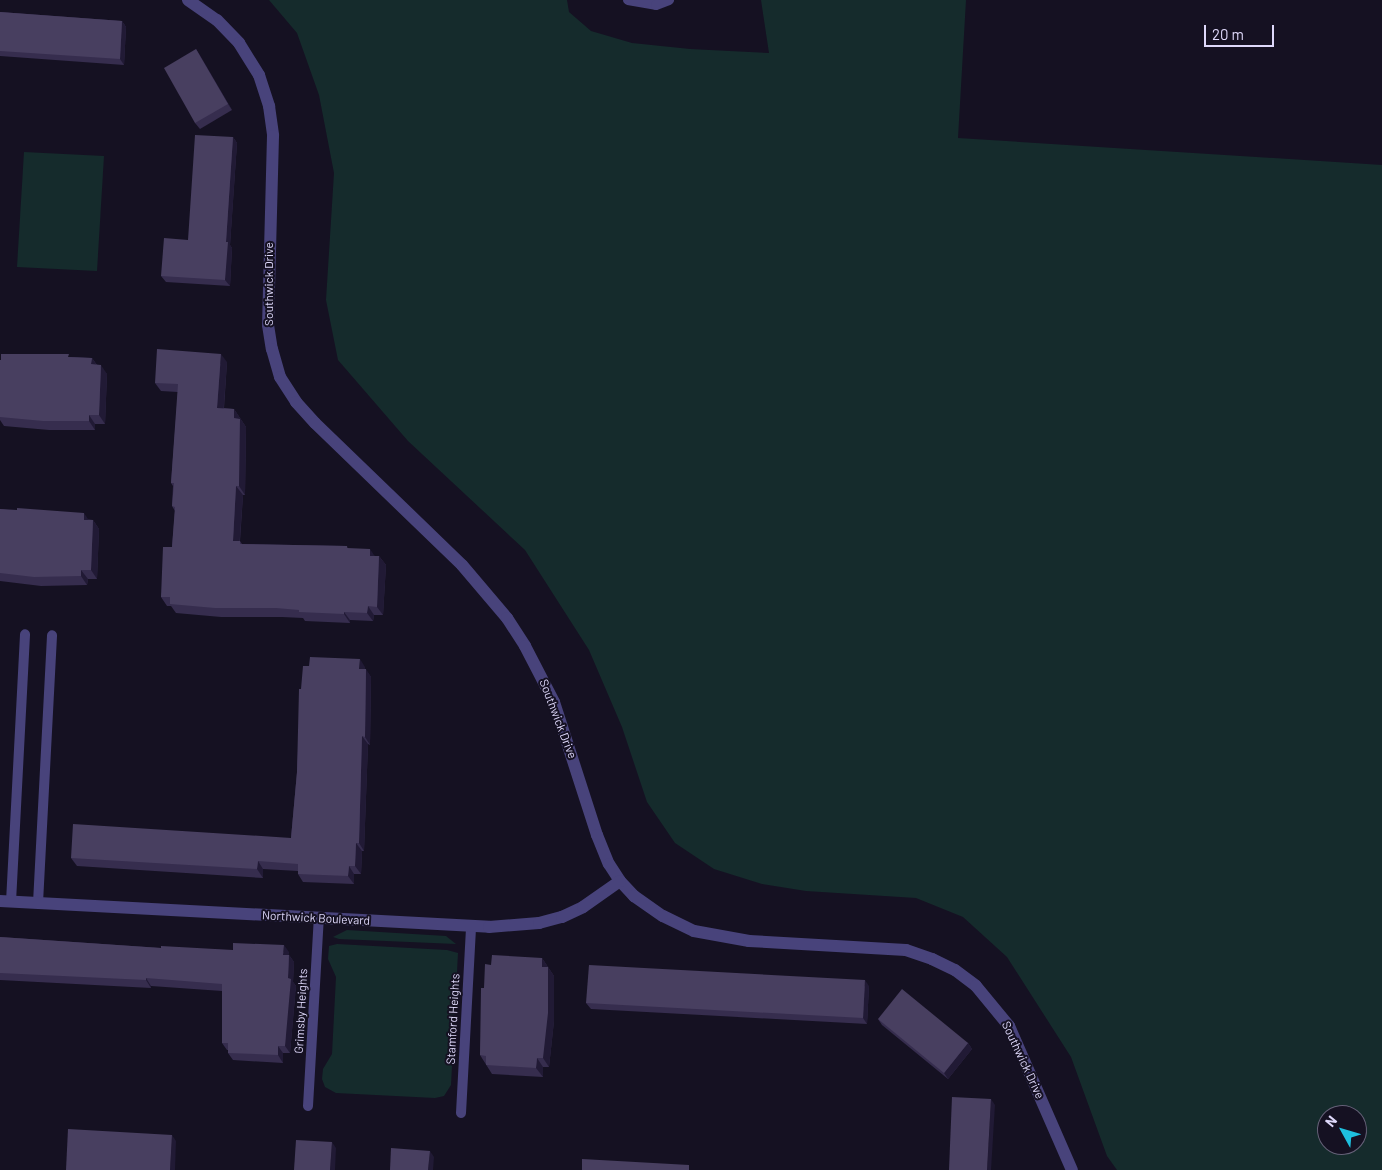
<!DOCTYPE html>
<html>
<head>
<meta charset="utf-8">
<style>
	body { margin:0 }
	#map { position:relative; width:1382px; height:1170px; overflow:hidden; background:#151122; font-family:Barlow,sans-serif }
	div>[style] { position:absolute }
	.green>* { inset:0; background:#152b2c }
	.service>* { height:10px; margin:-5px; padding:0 5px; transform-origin:5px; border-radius:5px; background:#48437b }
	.minor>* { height:12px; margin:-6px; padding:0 6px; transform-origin:6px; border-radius:6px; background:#48437b }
	.wall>* { inset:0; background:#362d4e }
	.shaded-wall>* { inset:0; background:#211a35 }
	.building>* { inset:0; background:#483f60 }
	span { translate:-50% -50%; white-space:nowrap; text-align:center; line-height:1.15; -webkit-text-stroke:4px #151122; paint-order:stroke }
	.street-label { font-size:12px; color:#ded8fa }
	.north { position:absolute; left:1317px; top:1105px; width:50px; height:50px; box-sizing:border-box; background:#151122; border:1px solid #656178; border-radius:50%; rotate:309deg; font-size:14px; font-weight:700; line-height:20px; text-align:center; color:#ded8fa }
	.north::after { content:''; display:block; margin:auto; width:18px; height:22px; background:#1ec0df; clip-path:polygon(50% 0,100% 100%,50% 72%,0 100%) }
	.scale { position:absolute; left:1204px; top:25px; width:70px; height:22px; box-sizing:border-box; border:2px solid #ded8fa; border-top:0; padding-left:6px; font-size:15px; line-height:18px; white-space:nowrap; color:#ded8fa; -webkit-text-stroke:4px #151122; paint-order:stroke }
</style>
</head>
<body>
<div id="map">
	<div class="green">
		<i style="clip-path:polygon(evenodd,269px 0,567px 0,569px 12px,591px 31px,632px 43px,690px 49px,769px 53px,761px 0,966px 0,958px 138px,1382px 165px,1382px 1170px,1117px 1170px,1107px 1156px,1071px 1057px,1007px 957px,963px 917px,916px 898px,806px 891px,762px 884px,714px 869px,675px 843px,647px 802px,622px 727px,589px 650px,525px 550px,408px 441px,338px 360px,326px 300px,334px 173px,319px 95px,297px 33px,269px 0,1327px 1115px,1357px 1115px,1357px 1145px,1327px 1145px,1327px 1115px)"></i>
		<i style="clip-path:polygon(24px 152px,104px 156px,97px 271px,17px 267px)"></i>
		<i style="clip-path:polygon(347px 930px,446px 936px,456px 944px,339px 939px,333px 937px)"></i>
		<i style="clip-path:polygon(337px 944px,447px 950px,458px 953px,451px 1085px,444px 1096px,435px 1098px,336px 1093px,325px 1087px,322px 1079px,323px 1069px,332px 1054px,336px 977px,328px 959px,329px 946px)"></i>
	</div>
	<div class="service">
		<i style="left:628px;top:0;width:28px;rotate:10deg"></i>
		<i style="left:656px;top:5px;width:14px;rotate:-21deg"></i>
		<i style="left:11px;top:902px;width:268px;rotate:-87deg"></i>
		<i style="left:38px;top:903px;width:268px;rotate:-87deg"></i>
		<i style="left:308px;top:1106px;width:188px;rotate:-86.7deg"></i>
		<i style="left:461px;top:1113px;width:187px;rotate:-86.9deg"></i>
	</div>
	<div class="minor">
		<i style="left:188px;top:0;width:35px;rotate:35deg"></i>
		<i style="left:217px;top:20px;width:32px;rotate:46deg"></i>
		<i style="left:239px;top:43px;width:38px;rotate:58deg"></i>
		<i style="left:259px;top:75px;width:33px;rotate:72deg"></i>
		<i style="left:269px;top:106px;width:30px;rotate:82deg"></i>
		<i style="left:273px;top:136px;width:189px;rotate:91.5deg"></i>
		<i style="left:268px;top:325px;width:24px;rotate:81deg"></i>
		<i style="left:272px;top:349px;width:29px;rotate:74deg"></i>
		<i style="left:280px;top:377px;width:30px;rotate:57deg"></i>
		<i style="left:296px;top:402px;width:28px;rotate:48deg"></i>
		<i style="left:315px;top:423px;width:204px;rotate:44deg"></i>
		<i style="left:462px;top:565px;width:70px;rotate:49.7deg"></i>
		<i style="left:507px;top:618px;width:33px;rotate:57deg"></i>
		<i style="left:525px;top:646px;width:63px;rotate:62.6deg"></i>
		<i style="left:554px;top:702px;width:140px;rotate:72.1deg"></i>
		<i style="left:597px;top:835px;width:31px;rotate:68deg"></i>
		<i style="left:609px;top:864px;width:20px;rotate:57deg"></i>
		<i style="left:620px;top:881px;width:21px;rotate:47deg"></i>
		<i style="left:634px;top:896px;width:35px;rotate:35deg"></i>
		<i style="left:663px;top:916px;width:34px;rotate:26deg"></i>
		<i style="left:694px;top:931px;width:56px;rotate:10.3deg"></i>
		<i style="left:749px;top:941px;width:157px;rotate:3.3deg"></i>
		<i style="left:906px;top:950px;width:28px;rotate:19deg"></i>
		<i style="left:932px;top:959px;width:25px;rotate:26deg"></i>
		<i style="left:955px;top:970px;width:26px;rotate:37deg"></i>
		<i style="left:976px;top:986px;width:52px;rotate:50.5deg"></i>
		<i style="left:1009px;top:1026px;width:157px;rotate:66.4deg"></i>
		<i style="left:0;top:901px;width:490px;rotate:3deg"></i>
		<i style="left:489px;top:927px;width:50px;rotate:-4.6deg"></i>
		<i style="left:539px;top:923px;width:24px;rotate:-15deg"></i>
		<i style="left:562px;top:917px;width:23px;rotate:-25deg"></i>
		<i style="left:583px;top:907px;width:45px;rotate:-35.1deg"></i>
	</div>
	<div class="wall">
		<i style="clip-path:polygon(0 12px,122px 21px,126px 27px,124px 65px,0 56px)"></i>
		<i style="clip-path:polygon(196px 49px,232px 110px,200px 129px,195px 123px)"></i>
		<i style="clip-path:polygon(233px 137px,237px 143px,230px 245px,232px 248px,230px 286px,166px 282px,161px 276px,188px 240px)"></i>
		<i style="clip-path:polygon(71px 357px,92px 358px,97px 365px,107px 374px,105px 424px,95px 424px,95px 430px,49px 430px,4px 426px,0 420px,0 360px)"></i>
		<i style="clip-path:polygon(227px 362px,224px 408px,234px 409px,246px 427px,245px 495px,243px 495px,240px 541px,242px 544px,347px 546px,348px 549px,375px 556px,379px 556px,386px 565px,383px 615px,374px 615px,373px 621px,350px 620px,350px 623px,305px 621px,303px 618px,282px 617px,221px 617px,176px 613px,171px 606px,167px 606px,161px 597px,172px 547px,175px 511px,172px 506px,173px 486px,171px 483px,178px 392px,161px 391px,155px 383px)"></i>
		<i style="clip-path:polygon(0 509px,93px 520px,99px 529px,97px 579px,88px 579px,87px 585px,41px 586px,0 581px)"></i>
		<i style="clip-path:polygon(365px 667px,365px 669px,371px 677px,370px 745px,368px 744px,364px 851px,362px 851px,361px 874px,354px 874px,354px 884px,303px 882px,298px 874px,298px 871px,263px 869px,263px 878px,77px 866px,71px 858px,291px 838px,297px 772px,301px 689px)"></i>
		<i style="clip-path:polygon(0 937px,161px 948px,289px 952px,288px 955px,289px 955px,294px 962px,293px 982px,296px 986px,290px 1053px,283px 1053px,283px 1063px,233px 1060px,228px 1053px,228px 1050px,227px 1050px,222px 1043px,222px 991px,151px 986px,151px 988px,0 980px)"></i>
		<i style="clip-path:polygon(542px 958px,554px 976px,554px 1021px,549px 1067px,543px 1067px,543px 1077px,492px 1074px,480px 1055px,484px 988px,491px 965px)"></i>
		<i style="clip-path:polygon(869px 986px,867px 1024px,591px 1009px,586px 1003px)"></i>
		<i style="clip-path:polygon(878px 1019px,968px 1043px,972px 1049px,948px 1079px,882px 1025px)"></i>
	</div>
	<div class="shaded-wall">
		<i style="clip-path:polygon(122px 21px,126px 27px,124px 65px,120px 59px)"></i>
		<i style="clip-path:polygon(196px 49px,200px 55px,232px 110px,228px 104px)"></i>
		<i style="clip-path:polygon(233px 137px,237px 143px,230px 245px,232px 248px,230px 286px,225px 280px,226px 242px)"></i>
		<i style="clip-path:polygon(221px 354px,227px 362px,223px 417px,217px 408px)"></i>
		<i style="clip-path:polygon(92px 358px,98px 367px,91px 364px)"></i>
		<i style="clip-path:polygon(101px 365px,107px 374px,105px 424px,99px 415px)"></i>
		<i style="clip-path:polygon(234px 409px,246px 427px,245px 495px,239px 486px,234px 418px)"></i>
		<i style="clip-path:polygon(89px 415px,95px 424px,95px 430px,89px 421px)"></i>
		<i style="clip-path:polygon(236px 486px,243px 495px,239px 550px,233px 541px)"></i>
		<i style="clip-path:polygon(84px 513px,90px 522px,84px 520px)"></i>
		<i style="clip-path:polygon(93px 520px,99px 529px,97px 579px,91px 570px)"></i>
		<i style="clip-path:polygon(370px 549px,376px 558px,370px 556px)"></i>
		<i style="clip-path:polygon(379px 556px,386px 565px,383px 615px,377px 607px)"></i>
		<i style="clip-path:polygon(81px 570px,88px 579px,87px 585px,81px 576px)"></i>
		<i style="clip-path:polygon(368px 606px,374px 615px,373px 621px,367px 613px)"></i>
		<i style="clip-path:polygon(344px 612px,350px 620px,350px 623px,344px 614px)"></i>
		<i style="clip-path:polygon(360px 659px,365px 667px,365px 677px,359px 669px)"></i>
		<i style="clip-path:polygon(366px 669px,371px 677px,370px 745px,365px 737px)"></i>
		<i style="clip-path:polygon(362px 736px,368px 744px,364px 851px,359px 843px)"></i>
		<i style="clip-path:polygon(356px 843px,362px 851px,361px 874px,355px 866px)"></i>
		<i style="clip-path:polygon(258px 861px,263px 869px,263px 878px,257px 869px)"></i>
		<i style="clip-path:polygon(349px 866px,354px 874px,354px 884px,348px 876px)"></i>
		<i style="clip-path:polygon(284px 945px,289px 952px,288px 962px,283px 955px)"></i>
		<i style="clip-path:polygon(289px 955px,294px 962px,293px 982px,296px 986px,290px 1053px,285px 1046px)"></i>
		<i style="clip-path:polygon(542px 958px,554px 976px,554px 1021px,549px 1067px,543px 1058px,542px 967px)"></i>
		<i style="clip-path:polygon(146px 978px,151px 986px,151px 988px,146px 980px)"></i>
		<i style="clip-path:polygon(865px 980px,869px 986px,867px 1024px,863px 1018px)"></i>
		<i style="clip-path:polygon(968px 1043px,972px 1049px,948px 1079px,944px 1073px)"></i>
		<i style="clip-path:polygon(278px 1046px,283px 1053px,283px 1063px,278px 1055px)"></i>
		<i style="clip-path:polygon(537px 1058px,543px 1067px,543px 1077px,536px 1068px)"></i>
		<i style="clip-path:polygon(991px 1099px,995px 1105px,991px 1170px,987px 1170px)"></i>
		<i style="clip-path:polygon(172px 1135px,176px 1141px,175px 1170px,170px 1170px)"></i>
		<i style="clip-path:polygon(332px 1142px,336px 1148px,335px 1170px,330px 1170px)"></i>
		<i style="clip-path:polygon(430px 1151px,434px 1157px,433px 1170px,428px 1170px)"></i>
	</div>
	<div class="building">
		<i style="clip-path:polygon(0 12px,122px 21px,120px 59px,0 51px)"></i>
		<i style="clip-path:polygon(196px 49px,228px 104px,195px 123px,164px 68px)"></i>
		<i style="clip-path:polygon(195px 135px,233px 137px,226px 242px,228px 242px,225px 280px,161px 276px,164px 238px,188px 240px)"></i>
		<i style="clip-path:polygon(157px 349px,221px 354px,217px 408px,234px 409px,234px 418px,240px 419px,239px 486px,236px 486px,233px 541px,240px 541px,240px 544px,347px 546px,347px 548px,370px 549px,370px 556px,379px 556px,377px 607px,368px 606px,367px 613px,344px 612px,344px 614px,299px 612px,299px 610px,276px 608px,215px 608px,170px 604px,170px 597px,161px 597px,163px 547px,172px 547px,175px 507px,172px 506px,174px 483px,171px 483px,178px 384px,155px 383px)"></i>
		<i style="clip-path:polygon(1px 354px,69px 354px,68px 357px,92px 358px,91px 364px,101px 365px,99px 415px,89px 415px,89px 421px,43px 421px,0 417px,0 360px,1px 360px)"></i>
		<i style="clip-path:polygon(17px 508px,84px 513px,84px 520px,93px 520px,91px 570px,81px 570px,81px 576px,34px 577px,0 573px,0 509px,17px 510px)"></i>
		<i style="clip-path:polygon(310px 657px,360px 659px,359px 669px,366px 669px,365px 737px,362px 736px,359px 843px,356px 843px,355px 866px,349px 866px,348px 876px,298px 874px,298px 864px,258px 861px,257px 869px,71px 858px,73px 824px,291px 838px,297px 772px,299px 689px,301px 689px,303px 666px,309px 666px)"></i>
		<i style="clip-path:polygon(0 937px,161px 948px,161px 946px,233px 950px,233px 943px,284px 945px,283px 955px,289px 955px,288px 978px,291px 979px,285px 1046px,278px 1046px,278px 1055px,228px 1053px,228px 1043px,222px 1043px,222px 984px,146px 978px,146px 980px,0 973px)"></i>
		<i style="clip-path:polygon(492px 955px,542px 958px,542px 967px,548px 967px,548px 1013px,543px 1058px,537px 1058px,536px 1068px,486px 1065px,486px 1056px,480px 1055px,481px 988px,484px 988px,485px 964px,491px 965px)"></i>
		<i style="clip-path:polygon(589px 965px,865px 980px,863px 1018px,586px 1003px)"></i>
		<i style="clip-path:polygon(902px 989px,968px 1043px,944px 1073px,878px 1019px)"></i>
		<i style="clip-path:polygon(952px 1097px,991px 1099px,987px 1170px,949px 1170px)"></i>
		<i style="clip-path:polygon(68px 1129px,172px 1135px,170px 1170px,66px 1170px)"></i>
		<i style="clip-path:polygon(296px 1140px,332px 1142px,330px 1170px,294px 1170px)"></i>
		<i style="clip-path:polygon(391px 1148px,430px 1151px,428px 1170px,390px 1170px)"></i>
		<i style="clip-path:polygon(582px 1159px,689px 1165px,689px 1170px,582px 1170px)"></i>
	</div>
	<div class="street-label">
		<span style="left:269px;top:284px;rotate:-90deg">Southwick Drive</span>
		<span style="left:558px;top:719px;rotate:69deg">Southwick Drive</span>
		<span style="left:316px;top:918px;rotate:3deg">Northwick Boulevard</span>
		<span style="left:301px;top:1011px;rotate:-87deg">Grimsby Heights</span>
		<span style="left:453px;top:1019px;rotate:-87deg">Stamford Heights</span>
		<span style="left:1023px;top:1060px;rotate:65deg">Southwick Drive</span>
	</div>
	<div class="north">N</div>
	<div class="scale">20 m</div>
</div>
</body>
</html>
